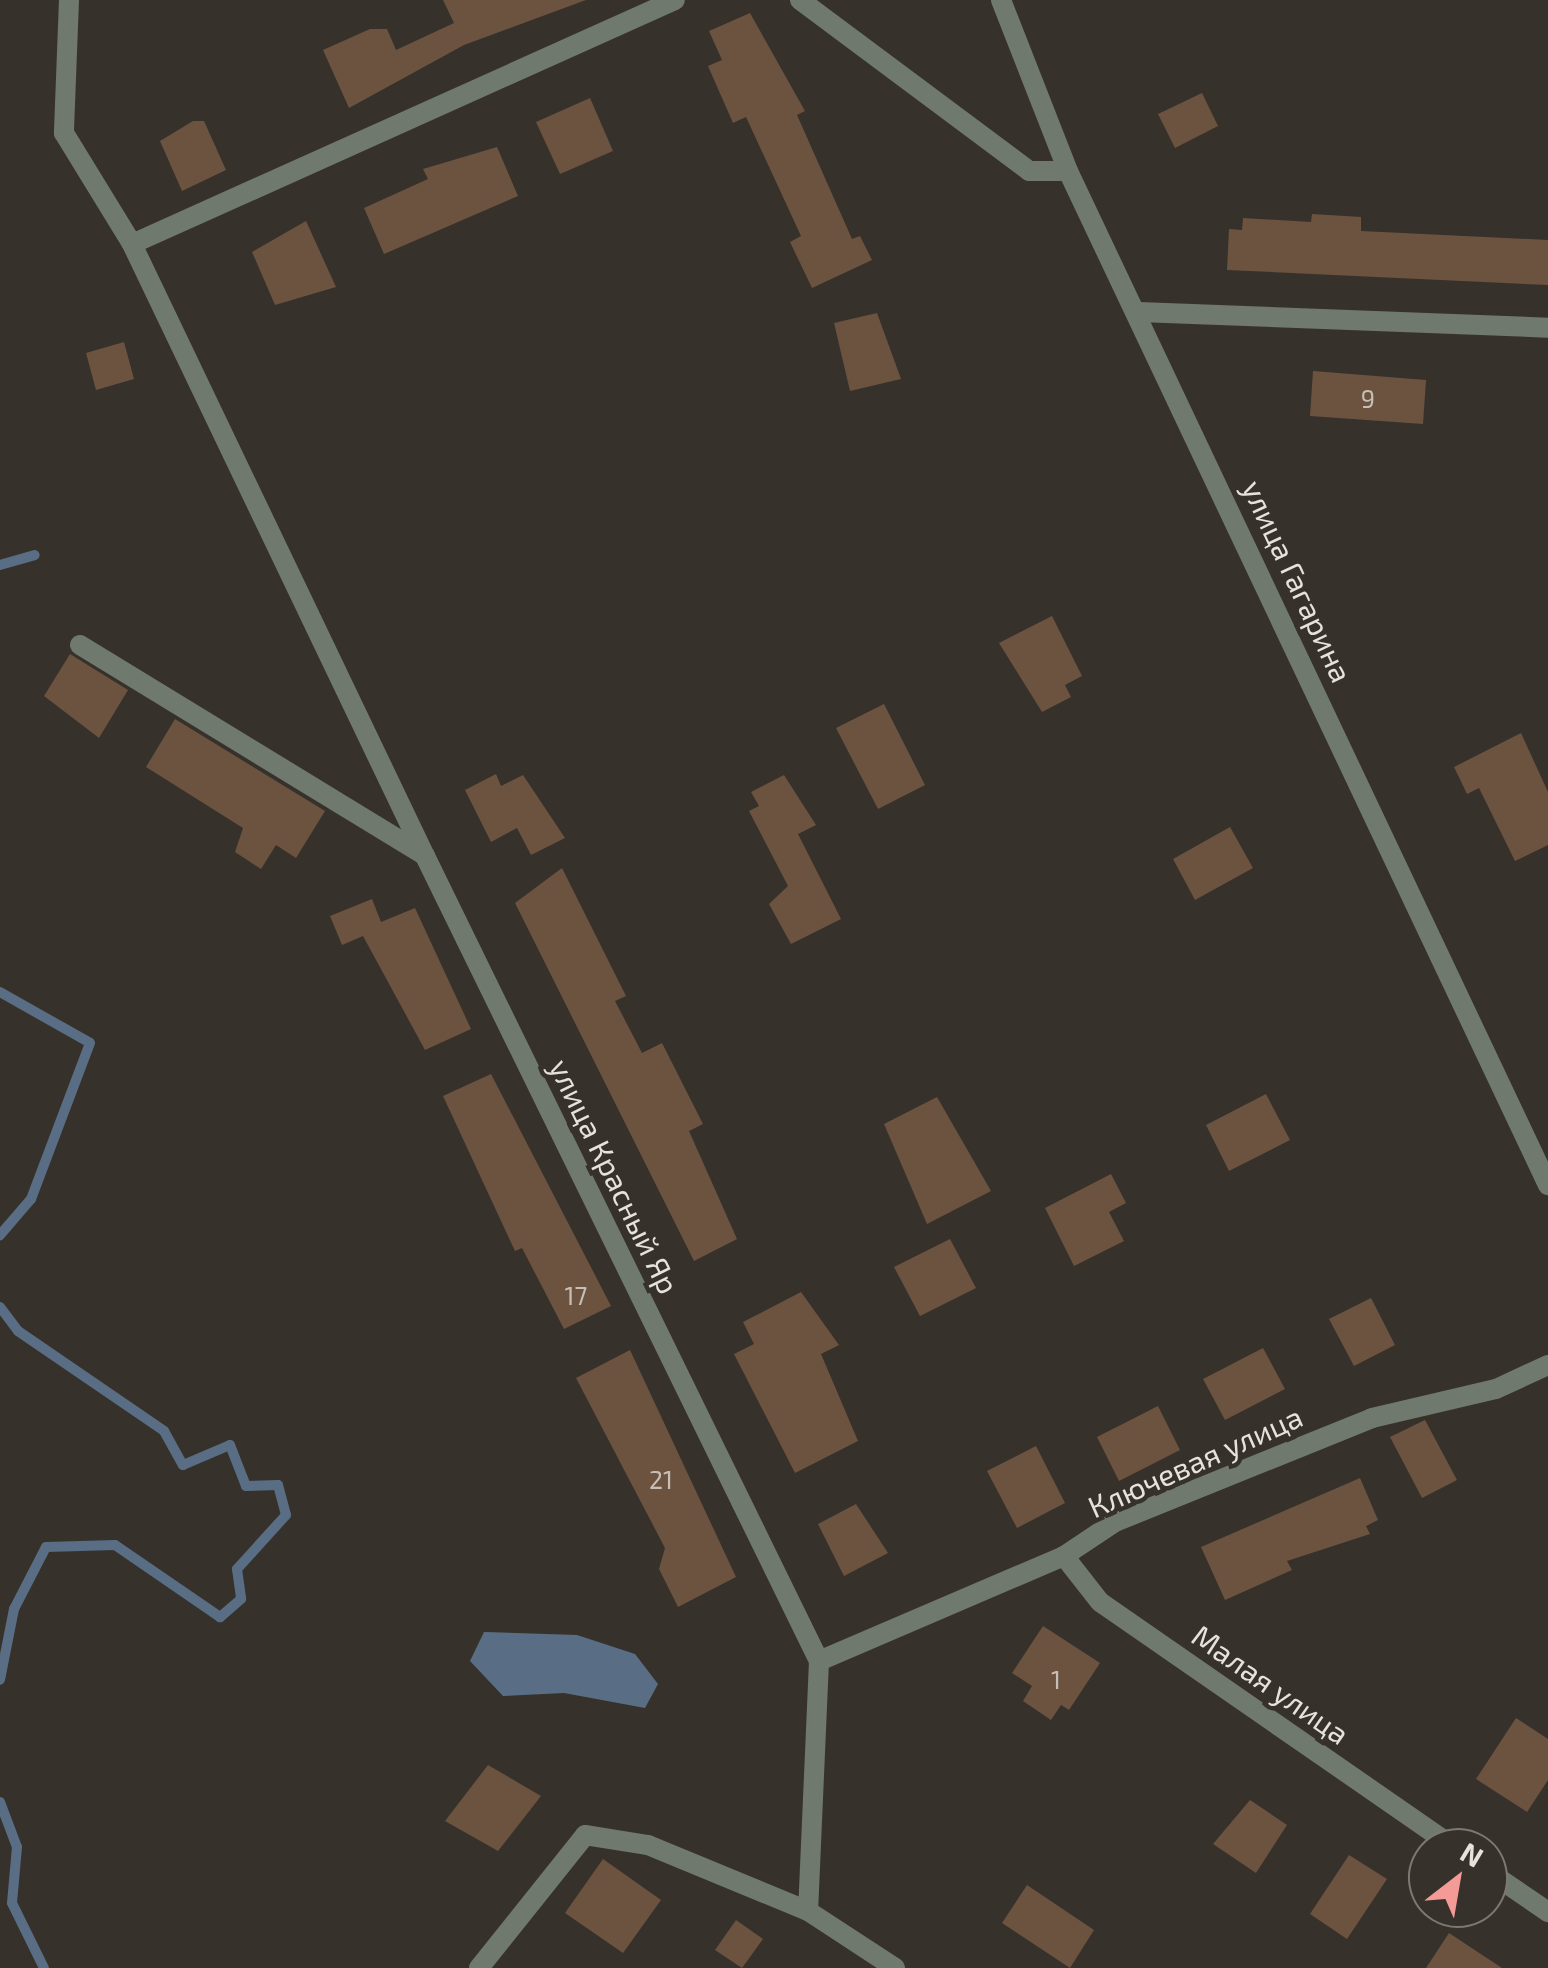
<!DOCTYPE html>
<html>
<head>
<meta charset="utf-8">
<style>
	body { margin:0 }
	#map { position:relative; width:1548px; height:1968px; overflow:hidden; background:#37312c; font-family:"Exo 2",sans-serif }
	div>[style] { position:absolute }
	.water>* { inset:0; background:#596e84 }
	.stream>* { height:10px; margin:-5px; padding:0 5px; transform-origin:5px; border-radius:5px; background:#596e84 }
	.building>* { inset:0; background:#6b533f }
	.minor>* { height:20px; margin:-10px; padding:0 10px; transform-origin:10px; border-radius:10px; background:#70796e }
	span { translate:-50% -50%; white-space:nowrap; text-align:center; line-height:1.15; -webkit-text-stroke:9px #37312c; paint-order:stroke }
	.number-label { font-size:25px; color:#c7beb6 }
	.number-label span { -webkit-text-stroke-width:0 }
	.street-label { font-size:30px; color:#e6e2de }
	.north { position:absolute; left:1408px; top:1828px; width:100px; height:100px; box-sizing:border-box; background:#37312c; border:2px solid #7d7873; border-radius:50%; rotate:31deg; font-size:28px; font-weight:700; line-height:40px; text-align:center; color:#e6e2de }
	.north::after { content:''; display:block; margin:auto; width:35px; height:45px; background:#f59b97; clip-path:polygon(50% 0,100% 100%,50% 72%,0 100%) }
</style>
</head>
<body>
<div id="map">
	<div class="water">
		<i style="clip-path:polygon(484px 1632px,577px 1635px,635px 1654px,658px 1684px,645px 1708px,564px 1693px,503px 1696px,470px 1661px)"></i>
	</div>
	<div class="stream">
		<i style="left:0;top:565px;width:36px;rotate:-16deg"></i>
		<i style="left:0;top:992px;width:103px;rotate:29.5deg"></i>
		<i style="left:90px;top:1043px;width:167px;rotate:110.7deg"></i>
		<i style="left:31px;top:1199px;width:48px;rotate:130.7deg"></i>
		<i style="left:0;top:1307px;width:30px;rotate:53deg"></i>
		<i style="left:18px;top:1331px;width:177px;rotate:34.4deg"></i>
		<i style="left:164px;top:1431px;width:39px;rotate:61deg"></i>
		<i style="left:183px;top:1465px;width:51px;rotate:-23.1deg"></i>
		<i style="left:230px;top:1445px;width:44px;rotate:68.7deg"></i>
		<i style="left:246px;top:1486px;width:32px;rotate:-2deg"></i>
		<i style="left:278px;top:1485px;width:31px;rotate:75deg"></i>
		<i style="left:286px;top:1515px;width:73px;rotate:132.2deg"></i>
		<i style="left:237px;top:1569px;width:30px;rotate:82deg"></i>
		<i style="left:241px;top:1599px;width:28px;rotate:139deg"></i>
		<i style="left:220px;top:1617px;width:127px;rotate:-145.6deg"></i>
		<i style="left:115px;top:1545px;width:69px;rotate:178.3deg"></i>
		<i style="left:46px;top:1547px;width:70px;rotate:117.3deg"></i>
		<i style="left:14px;top:1609px;width:72px;rotate:101.2deg"></i>
		<i style="left:0;top:1802px;width:48px;rotate:69.3deg"></i>
		<i style="left:17px;top:1847px;width:56px;rotate:95.1deg"></i>
		<i style="left:12px;top:1903px;width:72px;rotate:63.8deg"></i>
	</div>
	<div class="building">
		<i style="clip-path:polygon(443px 0,586px 0,464px 45px,349px 108px,323px 50px,370px 29px,387px 29px,396px 50px,454px 23px)"></i>
		<i style="clip-path:polygon(750px 13px,805px 111px,797px 115px,852px 239px,860px 236px,872px 260px,812px 288px,790px 242px,801px 236px,746px 117px,733px 123px,708px 66px,722px 60px,709px 31px)"></i>
		<i style="clip-path:polygon(1202px 93px,1218px 126px,1175px 148px,1158px 114px)"></i>
		<i style="clip-path:polygon(590px 98px,613px 151px,560px 174px,536px 122px)"></i>
		<i style="clip-path:polygon(193px 121px,204px 121px,226px 170px,182px 191px,160px 141px)"></i>
		<i style="clip-path:polygon(497px 147px,518px 196px,384px 254px,364px 208px,428px 179px,423px 169px)"></i>
		<i style="clip-path:polygon(1312px 214px,1361px 217px,1361px 231px,1548px 240px,1548px 285px,1227px 270px,1229px 229px,1242px 230px,1243px 218px,1311px 222px)"></i>
		<i style="clip-path:polygon(306px 221px,336px 287px,275px 305px,252px 252px)"></i>
		<i style="clip-path:polygon(877px 313px,901px 379px,850px 391px,834px 323px)"></i>
		<i style="clip-path:polygon(124px 342px,134px 379px,96px 390px,86px 353px)"></i>
		<i style="clip-path:polygon(1313px 371px,1426px 380px,1423px 424px,1310px 416px)"></i>
		<i style="clip-path:polygon(1052px 616px,1082px 676px,1065px 685px,1071px 697px,1042px 712px,999px 643px)"></i>
		<i style="clip-path:polygon(70px 654px,128px 690px,99px 738px,44px 696px)"></i>
		<i style="clip-path:polygon(884px 704px,925px 785px,878px 809px,836px 728px)"></i>
		<i style="clip-path:polygon(175px 719px,325px 811px,296px 858px,276px 845px,261px 869px,235px 852px,243px 828px,146px 767px)"></i>
		<i style="clip-path:polygon(1521px 733px,1548px 792px,1548px 845px,1515px 861px,1479px 788px,1467px 794px,1454px 767px)"></i>
		<i style="clip-path:polygon(496px 774px,501px 786px,523px 775px,565px 838px,531px 855px,517px 828px,491px 842px,465px 790px)"></i>
		<i style="clip-path:polygon(784px 775px,816px 825px,798px 834px,841px 919px,791px 944px,769px 904px,788px 886px,749px 811px,759px 806px,751px 792px)"></i>
		<i style="clip-path:polygon(1230px 827px,1253px 868px,1195px 900px,1173px 859px)"></i>
		<i style="clip-path:polygon(562px 868px,626px 996px,615px 1001px,642px 1053px,662px 1043px,703px 1124px,689px 1131px,737px 1239px,694px 1261px,515px 903px)"></i>
		<i style="clip-path:polygon(372px 899px,381px 922px,415px 908px,471px 1029px,425px 1050px,363px 936px,342px 945px,330px 916px)"></i>
		<i style="clip-path:polygon(491px 1074px,611px 1306px,564px 1329px,522px 1248px,515px 1251px,443px 1096px)"></i>
		<i style="clip-path:polygon(1266px 1094px,1290px 1140px,1229px 1171px,1206px 1125px)"></i>
		<i style="clip-path:polygon(937px 1097px,991px 1191px,927px 1224px,884px 1124px)"></i>
		<i style="clip-path:polygon(1111px 1174px,1126px 1203px,1109px 1212px,1124px 1241px,1074px 1266px,1045px 1208px)"></i>
		<i style="clip-path:polygon(950px 1239px,976px 1288px,920px 1316px,894px 1267px)"></i>
		<i style="clip-path:polygon(801px 1292px,839px 1345px,821px 1354px,858px 1441px,795px 1473px,734px 1354px,754px 1344px,743px 1322px)"></i>
		<i style="clip-path:polygon(1371px 1298px,1395px 1345px,1354px 1366px,1329px 1319px)"></i>
		<i style="clip-path:polygon(1263px 1348px,1285px 1389px,1225px 1420px,1203px 1379px)"></i>
		<i style="clip-path:polygon(630px 1350px,736px 1577px,678px 1607px,659px 1569px,665px 1548px,576px 1378px)"></i>
		<i style="clip-path:polygon(1158px 1406px,1180px 1450px,1119px 1481px,1097px 1437px)"></i>
		<i style="clip-path:polygon(1425px 1420px,1457px 1480px,1422px 1498px,1390px 1437px)"></i>
		<i style="clip-path:polygon(1036px 1446px,1065px 1503px,1017px 1528px,987px 1471px)"></i>
		<i style="clip-path:polygon(1360px 1478px,1378px 1520px,1366px 1526px,1370px 1534px,1287px 1561px,1292px 1570px,1225px 1600px,1201px 1547px)"></i>
		<i style="clip-path:polygon(856px 1504px,888px 1553px,844px 1576px,818px 1524px)"></i>
		<i style="clip-path:polygon(1043px 1626px,1100px 1663px,1069px 1710px,1061px 1705px,1051px 1720px,1023px 1701px,1032px 1686px,1012px 1673px)"></i>
		<i style="clip-path:polygon(1516px 1718px,1548px 1739px,1548px 1780px,1527px 1812px,1476px 1779px)"></i>
		<i style="clip-path:polygon(488px 1765px,541px 1796px,498px 1851px,445px 1821px)"></i>
		<i style="clip-path:polygon(1250px 1800px,1287px 1825px,1256px 1873px,1213px 1844px)"></i>
		<i style="clip-path:polygon(1349px 1855px,1387px 1879px,1347px 1939px,1310px 1914px)"></i>
		<i style="clip-path:polygon(603px 1859px,661px 1900px,623px 1953px,565px 1913px)"></i>
		<i style="clip-path:polygon(1027px 1885px,1094px 1930px,1070px 1968px,1002px 1923px)"></i>
		<i style="clip-path:polygon(736px 1920px,763px 1939px,742px 1968px,715px 1950px)"></i>
		<i style="clip-path:polygon(1449px 1933px,1502px 1968px,1426px 1968px)"></i>
	</div>
	<div class="minor">
		<i style="left:69px;top:0;width:133px;rotate:92.2deg"></i>
		<i style="left:64px;top:133px;width:130px;rotate:58.5deg"></i>
		<i style="left:132px;top:244px;width:679px;rotate:64.42deg"></i>
		<i style="left:800px;top:0;width:286px;rotate:36.7deg"></i>
		<i style="left:1029px;top:171px;width:39px"></i>
		<i style="left:1001px;top:0;width:184px;rotate:68.6deg"></i>
		<i style="left:1068px;top:171px;width:1122px;rotate:64.67deg"></i>
		<i style="left:132px;top:244px;width:595px;rotate:-24.2deg"></i>
		<i style="left:1139px;top:312px;width:409px;rotate:2.2deg"></i>
		<i style="left:80px;top:645px;width:404px;rotate:31.4deg"></i>
		<i style="left:425px;top:856px;width:896px;rotate:63.92deg"></i>
		<i style="left:819px;top:1661px;width:250px;rotate:92.5deg"></i>
		<i style="left:1064px;top:1556px;width:58px;rotate:52deg"></i>
		<i style="left:1100px;top:1602px;width:432px;rotate:34.7deg"></i>
		<i style="left:819px;top:1661px;width:267px;rotate:-23.2deg"></i>
		<i style="left:1064px;top:1556px;width:61px;rotate:-33.7deg"></i>
		<i style="left:1115px;top:1522px;width:277px;rotate:-22deg"></i>
		<i style="left:1372px;top:1418px;width:127px;rotate:-13.2deg"></i>
		<i style="left:1496px;top:1389px;width:57px;rotate:-24.8deg"></i>
		<i style="left:1488px;top:1871px;width:73px;rotate:34.3deg"></i>
		<i style="left:479px;top:1968px;width:170px;rotate:-51.4deg"></i>
		<i style="left:585px;top:1835px;width:64px;rotate:9deg"></i>
		<i style="left:648px;top:1845px;width:173px;rotate:22.4deg"></i>
		<i style="left:808px;top:1911px;width:104px;rotate:33.2deg"></i>
	</div>
	<div class="number-label">
		<span style="left:1368px;top:398px">9</span>
		<span style="left:576px;top:1295px">17</span>
		<span style="left:661px;top:1479px">21</span>
		<span style="left:1056px;top:1679px">1</span>
	</div>
	<div class="street-label">
		<span style="left:1298px;top:581px;rotate:65deg">улица Гагарина</span>
		<span style="left:615px;top:1176px;rotate:64deg">улица Красный Яр</span>
		<span style="left:1195px;top:1461px;rotate:-24deg">Ключевая улица</span>
		<span style="left:1271px;top:1684px;rotate:35deg">Малая улица</span>
	</div>
	<div class="north">N</div>
</div>
</body>
</html>
